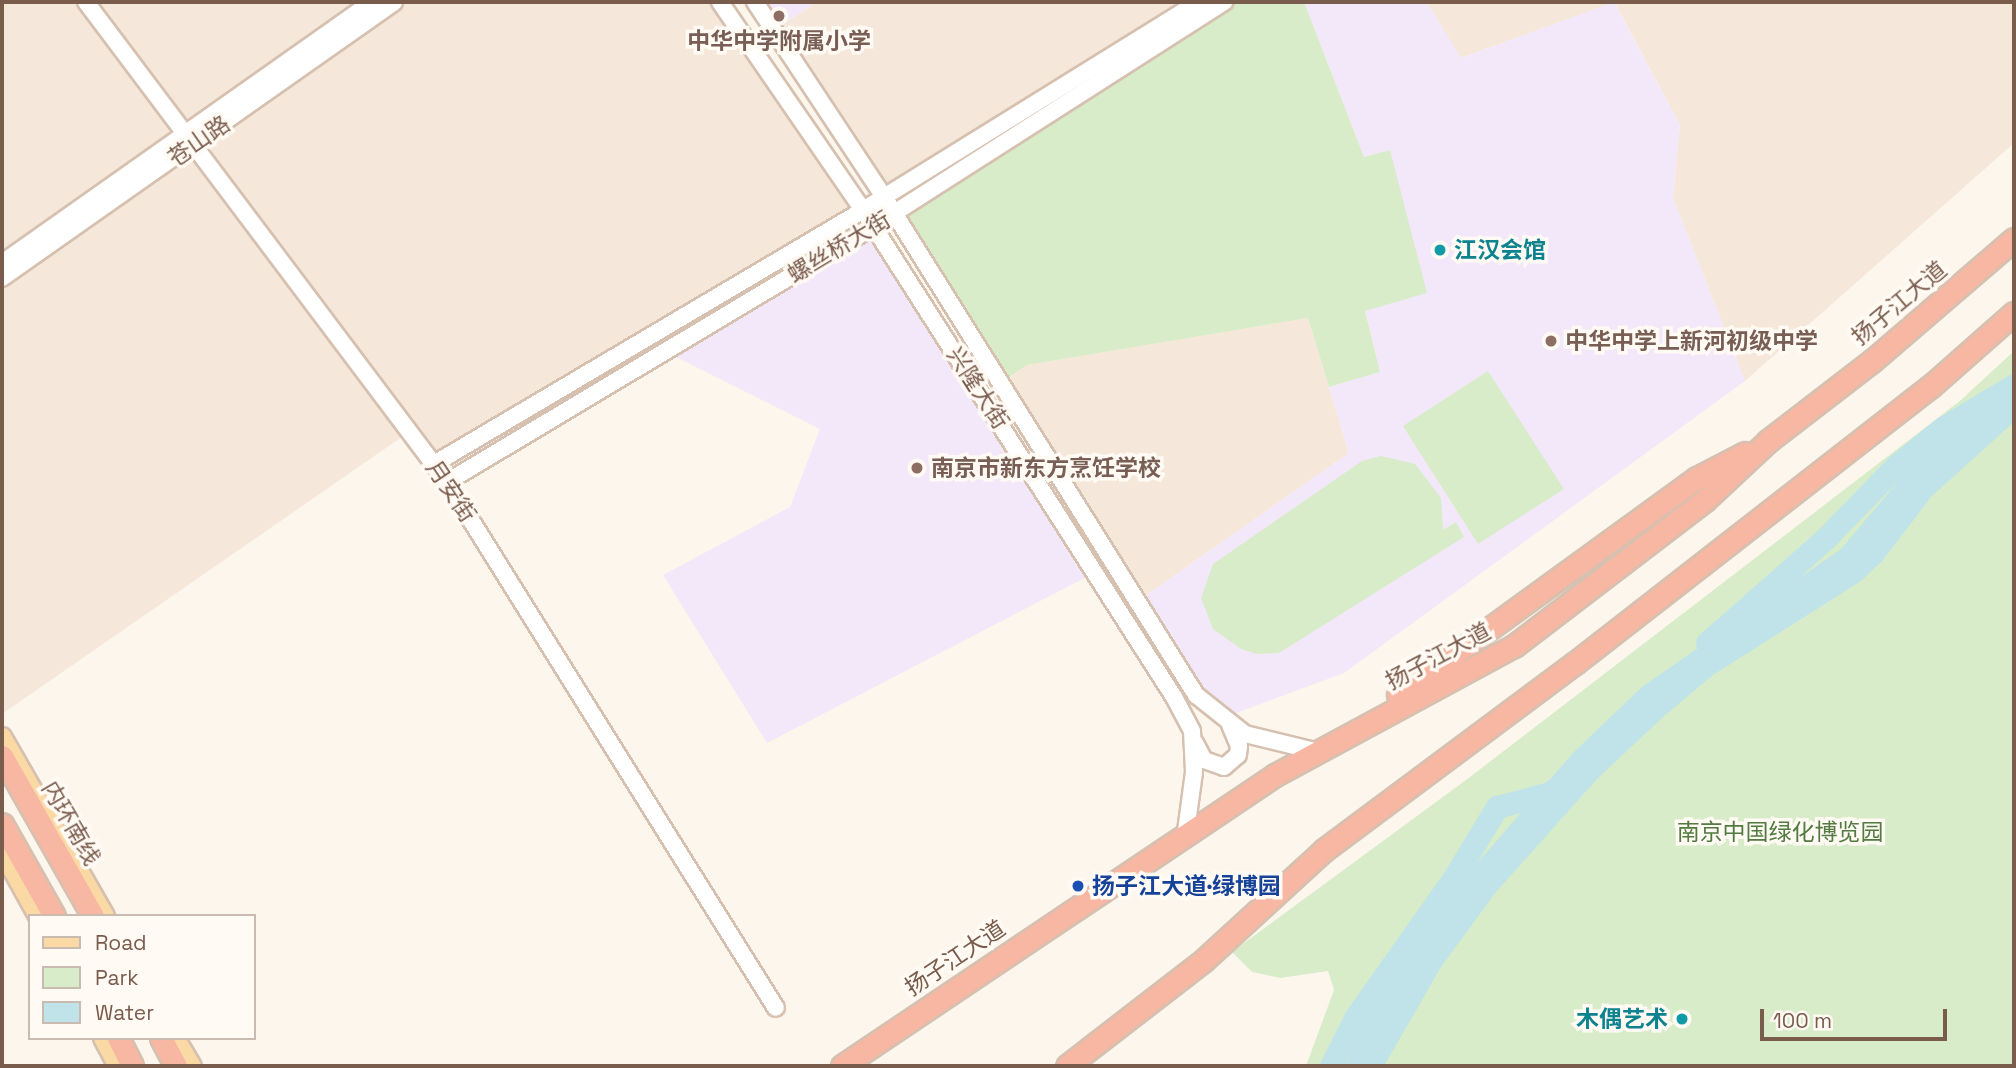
<!DOCTYPE html>
<html>
<head>
<meta charset="utf-8">
<style>
	body { margin:0 }
	#map { position:relative; width:2016px; height:1068px; overflow:hidden; background:#fdf6ec; font-family:"Space Grotesk","Noto Sans SC",sans-serif }
	div>[style] { position:absolute }
	.residential>* { inset:0; background:#f5e8da }
	.education>* { inset:0; background:#f3e8fa }
	.green>* { inset:0; background:#d8ecc9 }
	.water>* { inset:0; background:#bfe3e8 }
	.river>* { height:23px; margin:-11.5px; padding:0 11.5px; transform-origin:11.5px; border-radius:11.5px; background:#bfe3e8 }
	.roads { filter:drop-shadow(2px 0 #d6c0b0) drop-shadow(-2px 0 #d6c0b0) drop-shadow(0 2px #d6c0b0) drop-shadow(0 -2px #d6c0b0) }
	.secondary>* { height:16px; margin:-8px; padding:0 8px; transform-origin:8px; border-radius:8px; background:#fff }
	.primary>* { height:18px; margin:-9px; padding:0 9px; transform-origin:9px; border-radius:9px; background:#fbd9a5 }
	.highway>* { height:21px; margin:-10.5px; padding:0 10.5px; transform-origin:10.5px; border-radius:10.5px; background:#f7b7a3 }
	.dots>* { width:19px; height:19px; translate:-50% -50%; box-sizing:border-box; border:4px solid #fffaf3; border-radius:50% }
	span { translate:-50% -50%; white-space:nowrap; text-align:center; line-height:1.15; -webkit-text-stroke:7px #fffaf3; paint-order:stroke }
	.education-label { font-size:23px; color:#785e54; font-weight:700 }
	.left { translate:0 -50%; text-align:left }
	.street-label { font-size:23px; color:#7a5c4d }
	.culture-label { font-size:23px; color:#0d838f; font-weight:700 }
	.right { translate:-100% -50%; text-align:right }
	.park-label { font-size:23px; color:#537a41 }
	.transit-label { font-size:23px; color:#164399; font-weight:700 }
	.frame { position:absolute; inset:0; border:4px solid #7a5c4d; pointer-events:none }
	.legend { position:absolute; left:28px; top:914px; width:228px; height:126px; box-sizing:border-box; background:#fffaf3; border:2px solid #cabbb1; margin:0; padding:9px 12px; list-style:none; font-size:21px; color:#7a5c4d }
	.legend li { display:flex; align-items:center; gap:14px; height:35px }
	.legend b { width:35px; border:2px solid #cabbb1 }
	.scale { position:absolute; left:1760px; top:1009px; width:187px; height:32px; box-sizing:border-box; border:4px solid #7a5c4d; border-top:0; padding-left:9px; font-size:21px; line-height:24px; white-space:nowrap; color:#7a5c4d; -webkit-text-stroke:5px #fffaf3; paint-order:stroke }
</style>
</head>
<body>
<div id="map">
	<div class="residential">
		<i style="clip-path:polygon(2px 2px,372px 2px,2px 263px)"></i>
		<i style="clip-path:polygon(394px 2px,721px 2px,863px 210px,434px 464px,409px 432px,2px 714px,2px 278px)"></i>
		<i style="clip-path:polygon(817px 2px,1197px 2px,884px 197px,773px 30px)"></i>
		<i style="clip-path:polygon(1427px 2px,2014px 2px,2014px 143px,1745px 381px,1673px 198px,1680px 125px,1615px 3px,1460px 58px)"></i>
		<i style="clip-path:polygon(1308px 318px,1349px 453px,1138px 601px,999px 384px,1027px 365px)"></i>
	</div>
	<div class="education">
		<i style="clip-path:polygon(755px 2px,817px 2px,773px 30px)"></i>
		<i style="clip-path:polygon(1304px 2px,1427px 2px,1461px 58px,1614px 2px,1680px 125px,1673px 198px,1745px 381px,1344px 673px,1220px 719px,1138px 601px,1349px 453px,1329px 387px,1380px 372px,1365px 311px,1390px 150px,1364px 157px)"></i>
		<i style="clip-path:polygon(863px 210px,1096px 572px,767px 743px,663px 575px,790px 507px,820px 429px,666px 352px,656px 335px)"></i>
	</div>
	<div class="green">
		<i style="clip-path:polygon(1224px 2px,1304px 2px,1364px 157px,1390px 150px,1427px 293px,1365px 311px,1380px 372px,1329px 387px,1308px 318px,1027px 365px,999px 384px,894px 214px)"></i>
		<i style="clip-path:polygon(2014px 351px,2014px 1066px,1306px 1066px,1334px 990px,1328px 971px,1280px 978px,1252px 972px,1232px 952px,1466px 780px,1961px 400px)"></i>
		<i style="clip-path:polygon(1488px 371px,1564px 489px,1478px 544px,1403px 426px)"></i>
		<i style="clip-path:polygon(1381px 456px,1415px 464px,1441px 498px,1443px 530px,1456px 522px,1464px 537px,1279px 653px,1257px 654px,1241px 649px,1213px 629px,1201px 598px,1213px 564px,1362px 461px)"></i>
	</div>
	<div class="water">
		<i style="clip-path:polygon(2014px 377px,2014px 422px,1932px 496px,1882px 561px,1861px 581px,1713px 675px,1663px 717px,1597px 779px,1496px 892px,1441px 967px,1384px 1066px,1345px 1066px,1367px 1020px,1432px 915px,1573px 753px,1642px 687px,1841px 549px,1907px 471px)"></i>
	</div>
	<div class="river">
		<i style="left:1707px;top:643px;width:157px;rotate:-41.4deg"></i>
		<i style="left:1825px;top:539px;width:102px;rotate:-45.8deg"></i>
		<i style="left:1896px;top:466px;width:62px;rotate:-39.1deg"></i>
		<i style="left:1944px;top:427px;width:82px;rotate:-31deg"></i>
		<i style="left:1331px;top:1066px;width:54px;rotate:-63.4deg"></i>
		<i style="left:1355px;top:1018px;width:174px;rotate:-54.8deg"></i>
		<i style="left:1455px;top:876px;width:81px;rotate:-58.7deg"></i>
		<i style="left:1497px;top:807px;width:55px;rotate:-14.8deg"></i>
		<i style="left:1550px;top:793px;width:11px;rotate:-38deg"></i>
	</div>
	<div class="roads">
		<div class="secondary">
			<i style="left:86px;top:2px;width:601px;rotate:53.05deg"></i>
			<i style="left:447px;top:482px;width:620px;rotate:57.98deg"></i>
			<i style="left:720px;top:2px;width:252px;rotate:55.5deg"></i>
			<i style="left:863px;top:210px;width:578px;rotate:57.44deg"></i>
			<i style="left:1174px;top:697px;width:38px;rotate:62deg"></i>
			<i style="left:1192px;top:731px;width:41px;rotate:87.2deg"></i>
			<i style="left:1194px;top:772px;width:60px;rotate:97.7deg"></i>
			<i style="left:755px;top:2px;width:234px;rotate:56.5deg"></i>
			<i style="left:884px;top:197px;width:588px;rotate:57.93deg"></i>
			<i style="left:1196px;top:695px;width:63px;rotate:38.5deg"></i>
			<i style="left:1245px;top:734px;width:72px;rotate:13.7deg"></i>
			<i style="left:2px;top:263px;width:453px;rotate:-35.2deg"></i>
			<i style="left:2px;top:278px;width:479px;rotate:-35.1deg"></i>
			<i style="left:434px;top:464px;width:499px;rotate:-30.6deg"></i>
			<i style="left:863px;top:210px;width:394px;rotate:-31.8deg"></i>
			<i style="left:447px;top:482px;width:498px;rotate:-30.9deg"></i>
			<i style="left:874px;top:226px;width:416px;rotate:-32.6deg"></i>
			<i style="left:1195px;top:743px;width:19px;rotate:62deg"></i>
			<i style="left:1204px;top:760px;width:21px;rotate:19deg"></i>
			<i style="left:1224px;top:767px;width:18px;rotate:-41deg"></i>
			<i style="left:1238px;top:755px;width:9px;rotate:-84deg"></i>
			<i style="left:1239px;top:746px;width:23px;rotate:-113deg"></i>
		</div>
		<div class="primary">
			<i style="left:2px;top:737px;width:207px;rotate:60.1deg"></i>
			<i style="left:2px;top:851px;width:74px;rotate:61deg"></i>
			<i style="left:103px;top:1038px;width:32px;rotate:62deg"></i>
			<i style="left:175px;top:1038px;width:33px;rotate:59deg"></i>
		</div>
		<div class="highway">
			<i style="left:1398px;top:695px;width:369px;rotate:-36deg"></i>
			<i style="left:1697px;top:478px;width:54px;rotate:-27.5deg"></i>
			<i style="left:2px;top:756px;width:184px;rotate:60.4deg"></i>
			<i style="left:2px;top:824px;width:106px;rotate:60.5deg"></i>
			<i style="left:118px;top:1038px;width:31px;rotate:63deg"></i>
			<i style="left:161px;top:1038px;width:32px;rotate:62deg"></i>
			<i style="left:842px;top:1066px;width:522px;rotate:-33.9deg"></i>
			<i style="left:1275px;top:775px;width:272px;rotate:-28.4deg"></i>
			<i style="left:1514px;top:646px;width:240px;rotate:-37.4deg"></i>
			<i style="left:1705px;top:500px;width:86px;rotate:-43.1deg"></i>
			<i style="left:1768px;top:441px;width:131px;rotate:-37.6deg"></i>
			<i style="left:1872px;top:361px;width:187px;rotate:-40.7deg"></i>
			<i style="left:1067px;top:1066px;width:173px;rotate:-37.7deg"></i>
			<i style="left:1204px;top:960px;width:163px;rotate:-42.5deg"></i>
			<i style="left:1324px;top:850px;width:313px;rotate:-36.7deg"></i>
			<i style="left:1575px;top:663px;width:450px;rotate:-37.9deg"></i>
			<i style="left:1930px;top:387px;width:112px;rotate:-41.4deg"></i>
		</div>
	</div>
	<div class="dots">
		<i style="left:779px;top:16px;background:#8d6e63"></i>
		<i style="left:1440px;top:250px;background:#0f9aa8"></i>
		<i style="left:1551px;top:341px;background:#8d6e63"></i>
		<i style="left:917px;top:468px;background:#8d6e63"></i>
		<i style="left:1078px;top:886px;background:#1a4fb4"></i>
		<i style="left:1682px;top:1019px;background:#0f9aa8"></i>
	</div>
	<div class="education-label">
		<span style="left:779px;top:41px">中华中学附属小学</span>
		<span class="left" style="left:1565px;top:341px">中华中学上新河初级中学</span>
		<span class="left" style="left:931px;top:468px">南京市新东方烹饪学校</span>
	</div>
	<div class="street-label">
		<span style="left:199px;top:141px;rotate:-35deg">苍山路</span>
		<span style="left:839px;top:247px;rotate:-31deg">螺丝桥大街</span>
		<span style="left:1899px;top:303px;rotate:-40deg">扬子江大道</span>
		<span style="left:978px;top:388px;rotate:57deg">兴隆大街</span>
		<span style="left:451px;top:491px;rotate:56deg">月安街</span>
		<span style="left:1438px;top:656px;rotate:-28deg">扬子江大道</span>
		<span style="left:71px;top:823px;rotate:60deg">内环南线</span>
		<span style="left:955px;top:958px;rotate:-34deg">扬子江大道</span>
	</div>
	<div class="culture-label">
		<span class="left" style="left:1454px;top:250px">江汉会馆</span>
		<span class="right" style="left:1668px;top:1019px">木偶艺术</span>
	</div>
	<div class="park-label">
		<span style="left:1780px;top:832px">南京中国绿化博览园</span>
	</div>
	<div class="transit-label">
		<span class="left" style="left:1092px;top:886px">扬子江大道·绿博园</span>
	</div>
	<div class="frame"></div>
	<ul class="legend">
	<li><b style="height:9px;background:#fbd9a5"></b>Road</li>
	<li><b style="height:19px;background:#d8ecc9"></b>Park</li>
	<li><b style="height:19px;background:#bfe3e8"></b>Water</li>
	</ul>
	<div class="scale">100 m</div>
</div>
</body>
</html>
